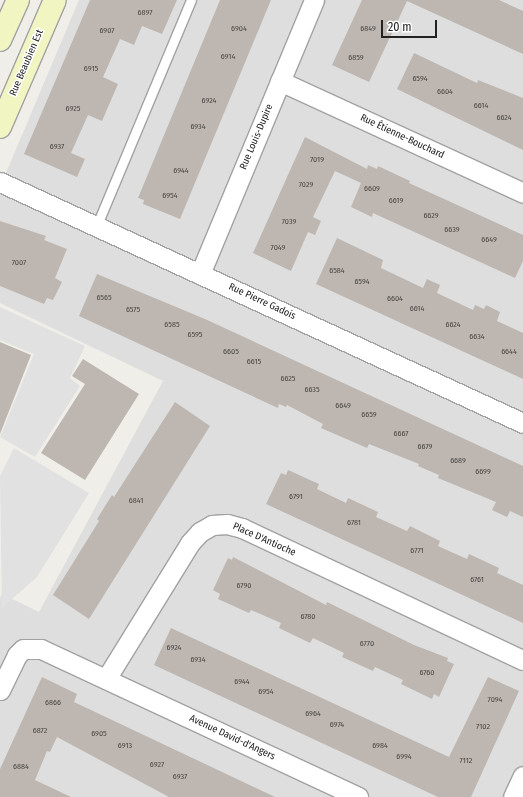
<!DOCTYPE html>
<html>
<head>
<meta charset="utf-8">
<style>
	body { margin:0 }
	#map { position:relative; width:523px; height:797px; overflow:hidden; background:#f0eee8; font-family:"Fira Sans Condensed",sans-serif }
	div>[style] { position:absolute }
	.residential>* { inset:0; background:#dedede }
	.parking>* { inset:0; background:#e1e1e1 }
	.building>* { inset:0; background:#beb7b1 }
	.roads { filter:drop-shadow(1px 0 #a2a2a2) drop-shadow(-1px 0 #a2a2a2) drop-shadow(0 1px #a2a2a2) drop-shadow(0 -1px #a2a2a2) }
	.lane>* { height:9px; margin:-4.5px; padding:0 4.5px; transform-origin:4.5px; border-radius:4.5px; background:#fff }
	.street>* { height:19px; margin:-9.5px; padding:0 9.5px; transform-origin:9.5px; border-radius:9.5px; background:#fff }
	.secondary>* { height:22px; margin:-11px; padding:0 11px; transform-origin:11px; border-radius:11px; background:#f1f5c1 }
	span { translate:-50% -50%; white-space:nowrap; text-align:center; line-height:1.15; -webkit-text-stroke:3px #fff; paint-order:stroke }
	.number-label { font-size:8px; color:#484645 }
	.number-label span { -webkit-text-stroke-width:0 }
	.street-label { font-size:10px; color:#212121 }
	.scale { position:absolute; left:381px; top:20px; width:56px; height:18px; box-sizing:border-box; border:2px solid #212121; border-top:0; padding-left:5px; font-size:12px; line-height:14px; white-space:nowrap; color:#212121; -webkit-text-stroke:3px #fff; paint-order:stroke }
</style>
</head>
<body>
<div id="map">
	<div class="residential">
		<i style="clip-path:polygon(79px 0,523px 0,523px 797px,0 797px,0 598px,2px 594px,39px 612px,163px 381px,0 303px,0 187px)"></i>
	</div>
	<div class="parking">
		<i style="clip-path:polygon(0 307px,85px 346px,70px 378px,80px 386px,35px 457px,0 437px,34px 354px,0 340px)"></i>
		<i style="clip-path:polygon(14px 448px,89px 493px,37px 577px,2px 608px,0 476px)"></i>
	</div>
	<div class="building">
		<i style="clip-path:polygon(90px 0,177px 0,162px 34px,142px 26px,134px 45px,120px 39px,103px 77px,118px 84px,102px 121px,88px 115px,71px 153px,85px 159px,77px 177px,24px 154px)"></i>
		<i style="clip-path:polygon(220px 0,271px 0,180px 219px,143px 204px,144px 200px,138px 198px)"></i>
		<i style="clip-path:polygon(362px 0,499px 0,523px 11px,523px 54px,407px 1px,369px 82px,332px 65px)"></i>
		<i style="clip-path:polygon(414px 53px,477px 83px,478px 80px,523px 98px,523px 150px,397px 89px)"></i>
		<i style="clip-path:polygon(305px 137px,367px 169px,368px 165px,377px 169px,378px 166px,410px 181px,409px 183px,523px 235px,523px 261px,515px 278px,373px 213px,372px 217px,351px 207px,361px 183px,335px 171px,313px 217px,321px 221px,315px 235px,308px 232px,291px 271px,253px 253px)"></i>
		<i style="clip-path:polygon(0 221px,46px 236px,44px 240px,67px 249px,55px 278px,62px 282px,53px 300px,47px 298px,44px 304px,0 286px)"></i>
		<i style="clip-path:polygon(337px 238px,383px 260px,381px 268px,423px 288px,427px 279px,440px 285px,437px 293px,473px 310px,475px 305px,484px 309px,486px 305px,500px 312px,497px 321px,523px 333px,523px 379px,316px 284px)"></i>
		<i style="clip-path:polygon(97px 274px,205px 319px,523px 466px,523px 517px,510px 511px,507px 517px,492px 510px,496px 502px,438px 478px,439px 475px,418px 466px,419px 464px,369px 444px,367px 448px,321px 428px,323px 424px,287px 405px,286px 407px,279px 404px,278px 408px,79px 316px)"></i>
		<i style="clip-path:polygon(0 342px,31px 355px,0 434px)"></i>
		<i style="clip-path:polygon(83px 359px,139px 394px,85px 480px,41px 453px,85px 384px,72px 376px)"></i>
		<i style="clip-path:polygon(175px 402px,210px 426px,89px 619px,53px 595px,99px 521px,97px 519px,112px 495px,114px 497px)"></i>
		<i style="clip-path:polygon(288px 470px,319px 484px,317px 489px,346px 503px,348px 498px,378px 512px,376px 517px,407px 531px,410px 526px,440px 541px,438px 546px,467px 559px,469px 554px,499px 568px,497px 573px,523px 585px,523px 623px,266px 504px,281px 473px,286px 475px)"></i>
		<i style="clip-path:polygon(233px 557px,326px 605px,327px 602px,414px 645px,448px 658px,447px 661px,454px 664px,439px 697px,434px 694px,432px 699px,401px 684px,403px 680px,375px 667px,373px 671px,342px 657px,344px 653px,313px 638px,310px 643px,279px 628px,281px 623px,251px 610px,249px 613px,218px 599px,220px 594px,213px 590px,228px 558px,232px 560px)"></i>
		<i style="clip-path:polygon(171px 628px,449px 757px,488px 677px,519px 691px,471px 797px,438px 797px,154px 665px)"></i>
		<i style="clip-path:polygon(42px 677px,77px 694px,74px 702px,275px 797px,169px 797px,57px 737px,50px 752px,47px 751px,35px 780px,71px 797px,0 797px,0 769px)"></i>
	</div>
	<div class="roads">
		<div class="lane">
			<i style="left:96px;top:227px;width:246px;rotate:-67.3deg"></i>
		</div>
		<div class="street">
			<i style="left:280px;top:81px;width:268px;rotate:24.7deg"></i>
			<i style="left:0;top:182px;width:576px;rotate:24.74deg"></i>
			<i style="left:200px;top:274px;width:297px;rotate:-67.4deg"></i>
			<i style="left:106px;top:679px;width:160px;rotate:-58.3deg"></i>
			<i style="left:190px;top:543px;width:15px;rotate:-48deg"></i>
			<i style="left:200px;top:532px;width:14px;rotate:-30deg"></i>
			<i style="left:212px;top:525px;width:15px;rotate:-4deg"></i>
			<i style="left:227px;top:524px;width:16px;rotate:15deg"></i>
			<i style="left:242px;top:528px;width:310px;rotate:25.2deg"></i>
			<i style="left:0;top:690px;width:39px;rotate:-64deg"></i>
			<i style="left:17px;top:655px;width:8px;rotate:-45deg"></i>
			<i style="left:23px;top:649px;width:18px"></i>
			<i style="left:41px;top:649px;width:350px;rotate:25deg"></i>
			<i style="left:513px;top:797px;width:23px;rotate:-65deg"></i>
		</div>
		<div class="secondary">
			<i style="left:0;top:40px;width:44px;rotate:-65.8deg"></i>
			<i style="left:0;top:127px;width:138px;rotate:-66.6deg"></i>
		</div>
	</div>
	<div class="number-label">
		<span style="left:145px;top:13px">6897</span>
		<span style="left:239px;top:29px">6904</span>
		<span style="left:368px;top:29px">6849</span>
		<span style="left:107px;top:31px">6907</span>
		<span style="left:228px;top:57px">6914</span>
		<span style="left:356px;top:58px">6859</span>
		<span style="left:91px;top:69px">6915</span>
		<span style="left:420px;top:79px">6594</span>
		<span style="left:445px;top:92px">6604</span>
		<span style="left:209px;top:101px">6924</span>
		<span style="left:481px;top:106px">6614</span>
		<span style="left:73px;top:109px">6925</span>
		<span style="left:504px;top:118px">6624</span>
		<span style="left:198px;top:127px">6934</span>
		<span style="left:57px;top:147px">6937</span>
		<span style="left:317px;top:160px">7019</span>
		<span style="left:181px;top:171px">6944</span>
		<span style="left:306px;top:185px">7029</span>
		<span style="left:372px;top:189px">6609</span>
		<span style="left:170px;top:196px">6954</span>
		<span style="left:396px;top:201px">6619</span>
		<span style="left:431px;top:216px">6629</span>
		<span style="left:289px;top:222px">7039</span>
		<span style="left:452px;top:230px">6639</span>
		<span style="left:489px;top:240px">6649</span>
		<span style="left:278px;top:248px">7049</span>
		<span style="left:19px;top:263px">7007</span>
		<span style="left:337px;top:271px">6584</span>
		<span style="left:362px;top:282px">6594</span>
		<span style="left:104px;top:298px">6565</span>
		<span style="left:395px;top:299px">6604</span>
		<span style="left:417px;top:309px">6614</span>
		<span style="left:133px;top:310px">6575</span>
		<span style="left:172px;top:325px">6585</span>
		<span style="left:453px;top:325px">6624</span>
		<span style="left:195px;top:335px">6595</span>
		<span style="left:477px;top:337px">6634</span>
		<span style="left:231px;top:352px">6605</span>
		<span style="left:509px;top:352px">6644</span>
		<span style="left:254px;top:362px">6615</span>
		<span style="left:288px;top:379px">6625</span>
		<span style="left:312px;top:390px">6635</span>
		<span style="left:343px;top:406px">6649</span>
		<span style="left:369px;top:415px">6659</span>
		<span style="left:401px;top:434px">6667</span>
		<span style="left:425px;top:447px">6679</span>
		<span style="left:458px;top:461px">6689</span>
		<span style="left:483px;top:472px">6699</span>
		<span style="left:296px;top:497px">6791</span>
		<span style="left:136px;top:501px">6841</span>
		<span style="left:354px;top:523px">6781</span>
		<span style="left:417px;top:551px">6771</span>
		<span style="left:477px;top:580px">6761</span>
		<span style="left:244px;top:586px">6790</span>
		<span style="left:308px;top:617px">6780</span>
		<span style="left:367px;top:644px">6770</span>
		<span style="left:174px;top:648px">6924</span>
		<span style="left:198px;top:660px">6934</span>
		<span style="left:427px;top:673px">6760</span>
		<span style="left:242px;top:682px">6944</span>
		<span style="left:266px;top:692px">6954</span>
		<span style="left:495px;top:700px">7094</span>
		<span style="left:53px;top:703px">6866</span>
		<span style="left:313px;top:714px">6964</span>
		<span style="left:337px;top:725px">6974</span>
		<span style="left:483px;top:727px">7102</span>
		<span style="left:40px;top:731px">6872</span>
		<span style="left:99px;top:734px">6905</span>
		<span style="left:125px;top:746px">6913</span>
		<span style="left:380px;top:746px">6984</span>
		<span style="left:404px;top:757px">6994</span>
		<span style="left:466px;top:761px">7112</span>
		<span style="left:157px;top:765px">6927</span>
		<span style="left:21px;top:767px">6884</span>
		<span style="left:180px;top:777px">6937</span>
	</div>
	<div class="street-label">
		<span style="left:27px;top:63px;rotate:-67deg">Rue Beaubien Est</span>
		<span style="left:257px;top:137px;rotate:-67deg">Rue Louis-Dupire</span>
		<span style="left:402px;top:137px;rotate:25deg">Rue Étienne-Bouchard</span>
		<span style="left:262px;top:302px;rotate:25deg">Rue Pierre Gadois</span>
		<span style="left:264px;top:540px;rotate:24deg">Place D'Antioche</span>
		<span style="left:232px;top:738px;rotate:25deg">Avenue David-d'Angers</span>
	</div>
	<div class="scale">20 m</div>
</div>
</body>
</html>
